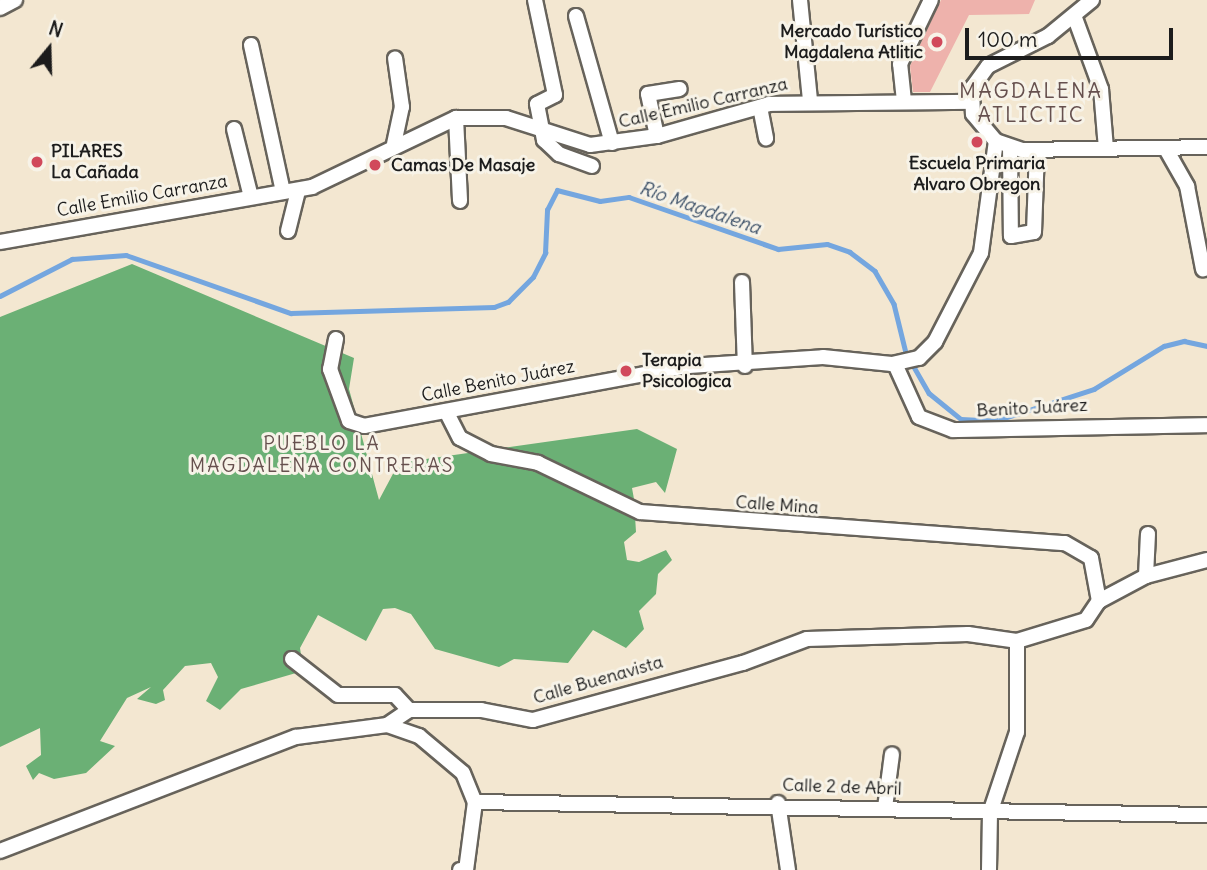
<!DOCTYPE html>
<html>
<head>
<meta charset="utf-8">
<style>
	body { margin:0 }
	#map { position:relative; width:1207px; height:870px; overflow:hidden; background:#f3e7d1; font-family:Delius,sans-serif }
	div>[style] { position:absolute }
	.forest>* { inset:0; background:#6bb075 }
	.stream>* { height:4.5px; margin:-2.25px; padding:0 2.25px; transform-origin:2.25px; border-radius:2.25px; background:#74a6df }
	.building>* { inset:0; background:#eeb2ac }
	.roads { filter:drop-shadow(2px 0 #67635b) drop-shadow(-2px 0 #67635b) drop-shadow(0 2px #67635b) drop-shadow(0 -2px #67635b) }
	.minor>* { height:14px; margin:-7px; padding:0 7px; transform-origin:7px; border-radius:7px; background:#fff }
	.dots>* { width:19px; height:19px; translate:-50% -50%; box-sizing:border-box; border:4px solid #f7f3e8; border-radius:50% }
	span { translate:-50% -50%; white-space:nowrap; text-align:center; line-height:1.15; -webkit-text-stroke:6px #f7f3e8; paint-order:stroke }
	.poi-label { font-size:18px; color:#1c1c1c; font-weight:700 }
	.right { translate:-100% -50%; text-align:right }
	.left { translate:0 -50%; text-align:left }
	.street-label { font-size:18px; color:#1c1c1c }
	.water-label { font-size:19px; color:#3f536a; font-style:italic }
	.neighbourhood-label { font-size:19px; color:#66504e; letter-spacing:2px }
	.quarter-label { font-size:21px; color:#66504e; letter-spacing:2px }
	.north { position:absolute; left:14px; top:14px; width:70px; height:70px; -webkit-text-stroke:5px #f7f3e8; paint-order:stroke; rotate:19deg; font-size:19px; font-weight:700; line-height:28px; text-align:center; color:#1c1c1c }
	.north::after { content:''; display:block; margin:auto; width:24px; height:32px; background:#1c1c1c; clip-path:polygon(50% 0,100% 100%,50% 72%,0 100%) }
	.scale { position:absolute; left:965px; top:28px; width:208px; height:32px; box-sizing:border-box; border:4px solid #1c1c1c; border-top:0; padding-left:9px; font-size:21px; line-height:24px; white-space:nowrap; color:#1c1c1c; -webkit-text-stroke:5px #f7f3e8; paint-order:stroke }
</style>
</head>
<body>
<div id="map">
	<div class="forest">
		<i style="clip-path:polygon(132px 264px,354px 358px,349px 389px,379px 500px,395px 470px,412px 461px,637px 429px,677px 449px,665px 493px,656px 482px,632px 488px,634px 499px,623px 508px,635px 516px,636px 532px,624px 542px,627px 560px,639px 562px,666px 550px,672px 560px,658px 574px,656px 594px,639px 611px,644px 629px,626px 648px,593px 630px,568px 663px,514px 659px,499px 667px,435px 649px,411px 614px,395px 608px,383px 609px,366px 641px,318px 615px,300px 648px,303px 668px,296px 673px,241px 689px,220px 710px,206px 701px,218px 677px,211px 663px,185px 666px,163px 690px,165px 700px,156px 704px,137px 699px,151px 687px,127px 698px,100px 741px,115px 746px,86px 773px,54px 779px,39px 773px,33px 780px,26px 766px,41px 755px,40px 728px,0 747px,0 317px)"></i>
	</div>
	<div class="stream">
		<i style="left:0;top:296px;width:81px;rotate:-27.2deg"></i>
		<i style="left:72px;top:259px;width:54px;rotate:-4.2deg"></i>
		<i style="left:126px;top:255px;width:175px;rotate:19.4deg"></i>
		<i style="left:291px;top:313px;width:203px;rotate:-1.7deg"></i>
		<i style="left:494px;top:307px;width:15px;rotate:-20deg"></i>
		<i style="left:508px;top:302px;width:35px;rotate:-45deg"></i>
		<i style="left:533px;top:277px;width:27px;rotate:-63deg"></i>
		<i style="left:545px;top:253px;width:43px;rotate:-87.3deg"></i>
		<i style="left:547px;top:210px;width:22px;rotate:-63deg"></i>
		<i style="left:557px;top:190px;width:44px;rotate:14.3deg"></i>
		<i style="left:600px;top:201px;width:29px;rotate:-8deg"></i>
		<i style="left:629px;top:197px;width:158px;rotate:19.2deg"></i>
		<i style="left:778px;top:249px;width:49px;rotate:-5.8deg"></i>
		<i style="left:827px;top:244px;width:24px;rotate:19deg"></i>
		<i style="left:850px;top:252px;width:31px;rotate:37deg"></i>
		<i style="left:875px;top:271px;width:38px;rotate:60deg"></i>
		<i style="left:894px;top:304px;width:50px;rotate:76.2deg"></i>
		<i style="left:906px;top:353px;width:46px;rotate:60.1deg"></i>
		<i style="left:929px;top:393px;width:41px;rotate:39.1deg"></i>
		<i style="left:961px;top:419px;width:34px;rotate:3deg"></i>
		<i style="left:995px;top:421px;width:104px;rotate:-17.9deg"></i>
		<i style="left:1094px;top:389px;width:82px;rotate:-31.6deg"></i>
		<i style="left:1164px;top:346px;width:21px;rotate:-14deg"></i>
		<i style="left:1184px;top:341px;width:24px;rotate:12deg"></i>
	</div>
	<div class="building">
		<i style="clip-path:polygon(941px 0,1035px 0,1029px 14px,969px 15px,930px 92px,913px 92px,910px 66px)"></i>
	</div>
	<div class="roads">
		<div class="minor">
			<i style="left:535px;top:0;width:97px;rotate:78.1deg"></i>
			<i style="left:555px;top:95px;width:20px;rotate:153deg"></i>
			<i style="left:537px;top:104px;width:37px;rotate:79deg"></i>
			<i style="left:544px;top:140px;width:21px;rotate:43deg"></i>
			<i style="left:559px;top:154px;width:35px;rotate:20deg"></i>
			<i style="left:800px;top:0;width:100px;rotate:84.3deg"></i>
			<i style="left:1092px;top:0;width:57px;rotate:140.7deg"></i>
			<i style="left:1048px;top:36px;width:67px;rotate:153.4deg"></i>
			<i style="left:988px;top:66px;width:27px;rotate:126deg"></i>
			<i style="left:972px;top:88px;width:26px;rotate:88deg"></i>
			<i style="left:973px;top:114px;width:35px;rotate:50deg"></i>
			<i style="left:996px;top:141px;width:28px;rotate:19deg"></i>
			<i style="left:1022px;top:150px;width:185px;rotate:-0.9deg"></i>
			<i style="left:0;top:8px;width:17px;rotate:-28deg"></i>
			<i style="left:576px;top:16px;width:132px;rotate:74.2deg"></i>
			<i style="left:1075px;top:18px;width:76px;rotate:69.9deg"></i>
			<i style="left:1101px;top:89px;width:60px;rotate:85.2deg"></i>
			<i style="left:251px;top:45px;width:150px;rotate:77.7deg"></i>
			<i style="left:904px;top:101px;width:37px;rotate:-96deg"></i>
			<i style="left:900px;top:64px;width:71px;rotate:-64.2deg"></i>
			<i style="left:760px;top:107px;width:32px;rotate:79deg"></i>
			<i style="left:456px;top:118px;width:83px;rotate:87.2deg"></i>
			<i style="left:234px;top:129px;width:70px;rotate:76deg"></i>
			<i style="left:657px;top:136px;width:43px;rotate:-102.1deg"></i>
			<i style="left:648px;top:94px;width:32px;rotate:-9deg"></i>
			<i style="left:394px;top:144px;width:38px;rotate:-78deg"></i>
			<i style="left:402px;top:107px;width:49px;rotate:-98.1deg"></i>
			<i style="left:1010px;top:147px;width:89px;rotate:89.4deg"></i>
			<i style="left:1011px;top:236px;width:23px;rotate:-10deg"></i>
			<i style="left:1034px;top:232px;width:81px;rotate:-87.9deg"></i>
			<i style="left:1166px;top:149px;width:43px;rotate:60.4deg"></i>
			<i style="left:1187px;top:186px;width:85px;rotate:79.1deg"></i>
			<i style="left:288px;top:231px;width:41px;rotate:-76deg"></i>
			<i style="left:0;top:242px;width:317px;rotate:-10deg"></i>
			<i style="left:312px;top:187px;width:160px;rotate:-25.6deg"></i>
			<i style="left:456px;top:118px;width:50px"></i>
			<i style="left:506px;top:118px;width:88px;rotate:17.8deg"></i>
			<i style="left:590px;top:145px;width:68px;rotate:-7.7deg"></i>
			<i style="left:657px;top:136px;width:116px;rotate:-15.9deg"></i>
			<i style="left:769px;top:104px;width:200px;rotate:-0.6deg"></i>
			<i style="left:742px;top:282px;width:84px;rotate:88deg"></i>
			<i style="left:336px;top:339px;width:31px;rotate:101deg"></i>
			<i style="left:330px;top:369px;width:55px;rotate:69.9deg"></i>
			<i style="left:349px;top:421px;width:16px;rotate:18deg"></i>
			<i style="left:364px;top:426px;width:330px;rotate:-10.5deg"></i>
			<i style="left:689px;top:366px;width:134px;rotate:-3.8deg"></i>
			<i style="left:823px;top:357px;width:69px;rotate:5.8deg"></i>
			<i style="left:892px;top:364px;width:28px;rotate:-13deg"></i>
			<i style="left:919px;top:358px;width:23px;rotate:-45deg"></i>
			<i style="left:935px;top:342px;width:100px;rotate:-62.7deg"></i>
			<i style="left:981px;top:253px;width:113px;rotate:-82.4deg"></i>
			<i style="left:895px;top:364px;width:58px;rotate:65.6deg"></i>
			<i style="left:919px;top:417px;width:36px;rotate:21deg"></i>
			<i style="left:953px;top:430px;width:254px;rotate:-1.1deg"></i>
			<i style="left:446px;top:411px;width:30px;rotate:63deg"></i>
			<i style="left:460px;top:438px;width:35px;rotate:27deg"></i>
			<i style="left:491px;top:454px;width:48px;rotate:10.8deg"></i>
			<i style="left:538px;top:463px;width:113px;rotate:25.7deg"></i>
			<i style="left:640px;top:512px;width:426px;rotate:4.2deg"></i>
			<i style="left:1065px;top:543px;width:30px;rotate:30deg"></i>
			<i style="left:1091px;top:558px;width:44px;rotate:79.5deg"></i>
			<i style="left:1146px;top:576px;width:42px;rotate:-87.3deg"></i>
			<i style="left:292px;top:659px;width:58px;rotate:38deg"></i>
			<i style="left:338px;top:695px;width:57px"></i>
			<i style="left:395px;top:695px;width:21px;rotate:47deg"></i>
			<i style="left:387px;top:725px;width:34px;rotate:19deg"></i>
			<i style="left:419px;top:736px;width:57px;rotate:40.1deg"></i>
			<i style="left:463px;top:773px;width:31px;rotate:68deg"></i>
			<i style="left:475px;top:802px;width:69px;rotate:97.5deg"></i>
			<i style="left:466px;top:870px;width:6px;rotate:180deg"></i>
			<i style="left:475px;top:802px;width:732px;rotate:1.02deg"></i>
			<i style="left:778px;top:803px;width:68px;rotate:81.5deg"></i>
			<i style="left:885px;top:808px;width:54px;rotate:-82.6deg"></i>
			<i style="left:0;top:851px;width:317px;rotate:-21.1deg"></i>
			<i style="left:296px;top:737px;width:92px;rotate:-7.5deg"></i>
			<i style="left:387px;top:725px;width:27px;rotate:-34deg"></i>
			<i style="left:409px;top:710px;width:72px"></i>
			<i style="left:481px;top:710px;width:53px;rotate:10.9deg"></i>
			<i style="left:533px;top:720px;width:218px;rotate:-15.2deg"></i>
			<i style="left:743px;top:663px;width:68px;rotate:-20.6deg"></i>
			<i style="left:807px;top:639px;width:161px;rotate:-1.8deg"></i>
			<i style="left:968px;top:634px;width:49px;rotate:8.1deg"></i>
			<i style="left:1017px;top:641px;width:72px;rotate:-16.9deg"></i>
			<i style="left:1086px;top:620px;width:23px;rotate:-56deg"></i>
			<i style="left:1099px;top:601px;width:53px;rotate:-28deg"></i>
			<i style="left:1146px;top:576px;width:63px;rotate:-14.7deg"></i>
			<i style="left:989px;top:870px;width:57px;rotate:-89deg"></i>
			<i style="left:990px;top:813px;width:85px;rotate:-71.6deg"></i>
			<i style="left:1017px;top:732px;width:91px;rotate:-90deg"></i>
		</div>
	</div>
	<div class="dots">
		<i style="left:937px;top:42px;background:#d1495b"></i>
		<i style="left:977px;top:142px;background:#d1495b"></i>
		<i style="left:37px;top:162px;background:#d1495b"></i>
		<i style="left:375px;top:165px;background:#d1495b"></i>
		<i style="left:626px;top:371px;background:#d1495b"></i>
	</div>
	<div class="poi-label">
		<span class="right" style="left:923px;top:42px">Mercado Turístico<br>Magdalena Atlitic</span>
		<span class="left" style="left:51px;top:162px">PILARES<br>La Cañada</span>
		<span style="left:977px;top:174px">Escuela Primaria<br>Alvaro Obregon</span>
		<span class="left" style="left:391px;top:165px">Camas De Masaje</span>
		<span class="left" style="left:642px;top:371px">Terapia<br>Psicologica</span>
	</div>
	<div class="street-label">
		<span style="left:703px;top:103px;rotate:-13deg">Calle Emilio Carranza</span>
		<span style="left:142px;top:196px;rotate:-10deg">Calle Emilio Carranza</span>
		<span style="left:498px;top:381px;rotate:-11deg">Calle Benito Juárez</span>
		<span style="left:1032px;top:408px;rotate:-3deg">Benito Juárez</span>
		<span style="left:777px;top:505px;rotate:4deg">Calle Mina</span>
		<span style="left:598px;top:680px;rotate:-16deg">Calle Buenavista</span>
		<span style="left:842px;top:787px;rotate:2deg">Calle 2 de Abril</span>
	</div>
	<div class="water-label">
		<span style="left:700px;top:208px;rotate:19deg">Río Magdalena</span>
	</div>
	<div class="neighbourhood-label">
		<span style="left:322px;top:455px">PUEBLO LA<br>MAGDALENA CONTRERAS</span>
	</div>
	<div class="quarter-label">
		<span style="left:1031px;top:103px">MAGDALENA<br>ATLICTIC</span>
	</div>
	<div class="north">N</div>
	<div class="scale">100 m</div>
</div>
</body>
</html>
